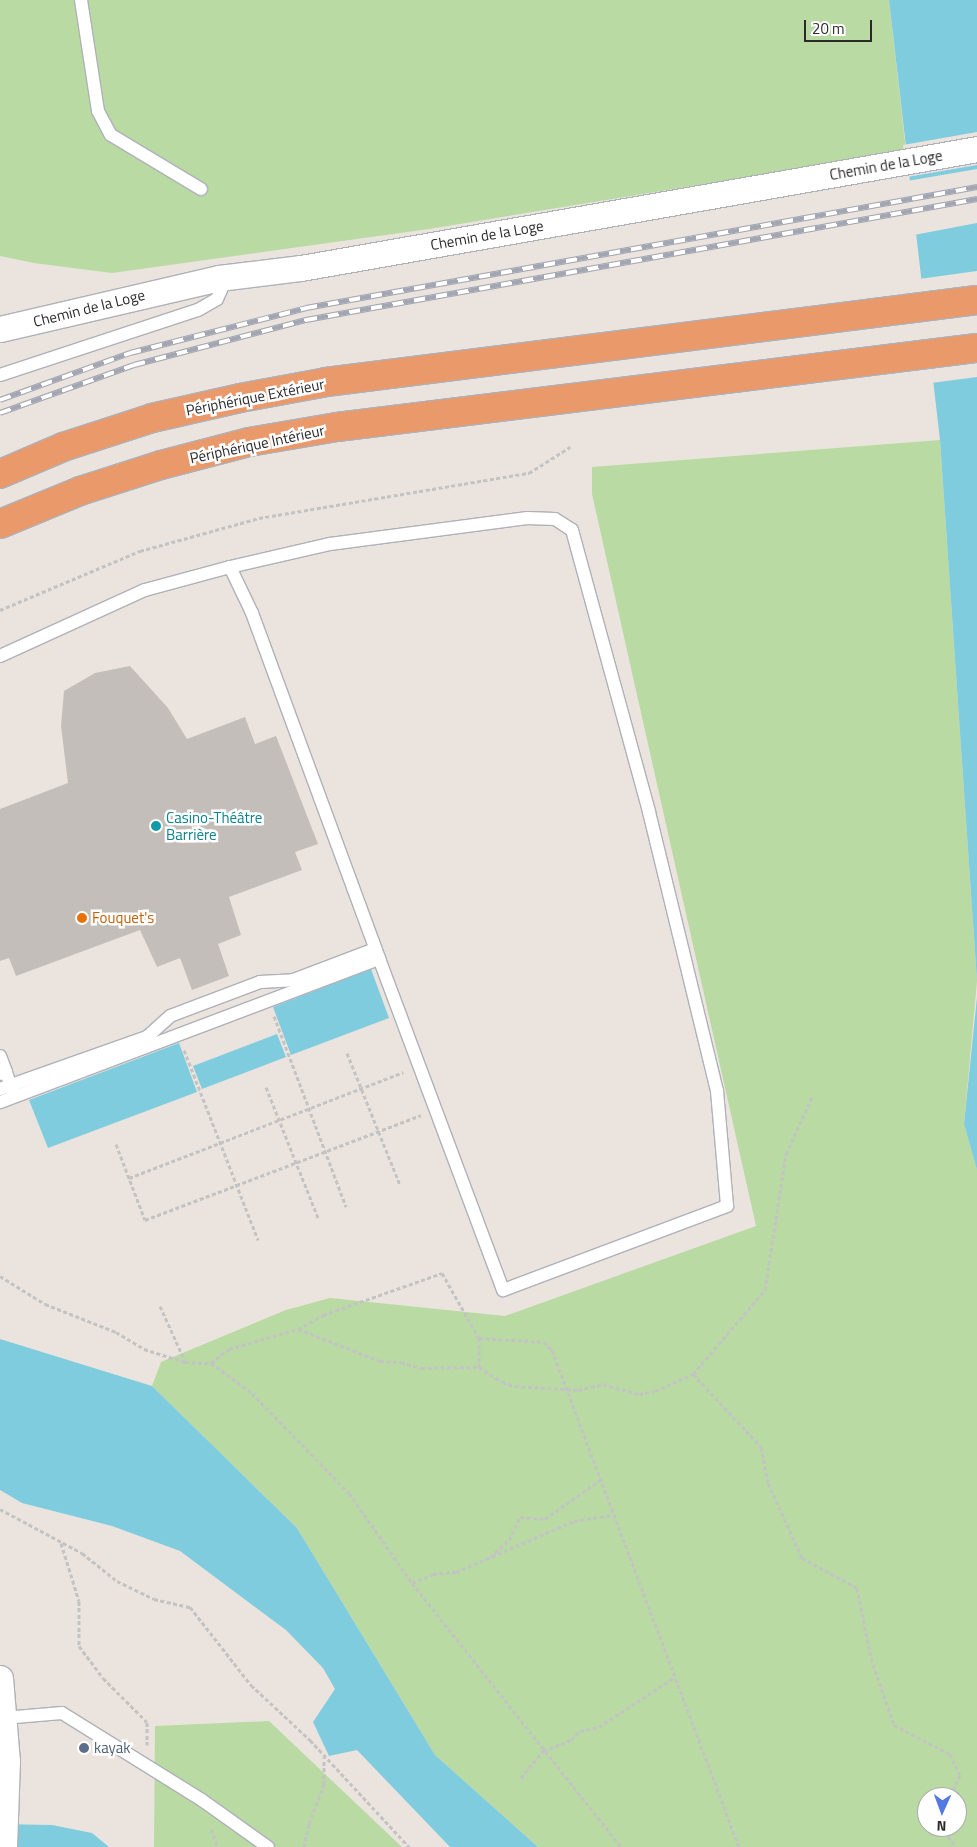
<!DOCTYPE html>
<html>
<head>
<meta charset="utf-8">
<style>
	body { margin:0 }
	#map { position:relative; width:977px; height:1847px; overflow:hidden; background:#ebe4de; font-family:"Titillium Web",sans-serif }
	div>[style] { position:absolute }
	.green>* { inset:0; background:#b9daa2 }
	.water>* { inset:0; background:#7fccdf }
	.pier>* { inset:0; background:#ebe4de }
	.building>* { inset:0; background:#c3beba }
	.path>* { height:3px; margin-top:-1.5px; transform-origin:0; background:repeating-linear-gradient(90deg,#c3c3c3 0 4px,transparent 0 6.5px) }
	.roads { filter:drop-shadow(1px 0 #afb1b9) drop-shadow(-1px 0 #afb1b9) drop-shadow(0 1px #afb1b9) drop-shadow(0 -1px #afb1b9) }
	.lane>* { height:12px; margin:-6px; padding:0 6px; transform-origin:6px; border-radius:6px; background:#fff }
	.street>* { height:25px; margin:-12.5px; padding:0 12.5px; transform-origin:12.5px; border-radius:12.5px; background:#fff }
	.highway>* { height:28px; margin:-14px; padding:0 14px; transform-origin:14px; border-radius:14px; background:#ea996a }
	.rail>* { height:5.5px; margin-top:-2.75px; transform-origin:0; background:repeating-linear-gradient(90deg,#fff 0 11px,#a2a5b2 0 22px); box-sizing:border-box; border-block:1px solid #a2a5b2 }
	.dots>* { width:14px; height:14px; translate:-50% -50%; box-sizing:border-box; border:2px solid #fff; border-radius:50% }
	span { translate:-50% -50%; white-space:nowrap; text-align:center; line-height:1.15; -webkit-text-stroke:5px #fff; paint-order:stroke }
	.street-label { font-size:15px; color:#2a2a2a }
	.culture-label { font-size:15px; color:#0d838f }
	.left { translate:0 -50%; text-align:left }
	.food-label { font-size:15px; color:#c56008 }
	.service-label { font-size:15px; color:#4e5e75 }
	.north { position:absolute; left:917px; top:1787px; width:50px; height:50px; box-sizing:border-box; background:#fff; border:1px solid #aaa; border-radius:50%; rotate:182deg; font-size:14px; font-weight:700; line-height:20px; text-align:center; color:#2a2a2a }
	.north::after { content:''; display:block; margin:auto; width:18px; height:22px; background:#5377e3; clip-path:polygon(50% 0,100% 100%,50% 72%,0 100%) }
	.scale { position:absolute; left:804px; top:20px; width:68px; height:22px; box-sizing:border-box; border:2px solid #2a2a2a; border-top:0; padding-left:6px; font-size:15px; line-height:18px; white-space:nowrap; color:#2a2a2a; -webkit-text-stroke:4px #fff; paint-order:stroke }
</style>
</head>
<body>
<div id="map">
	<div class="green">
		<i style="clip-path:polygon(0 0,889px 0,906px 151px,429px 229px,112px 273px,34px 263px,0 256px)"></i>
		<i style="clip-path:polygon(evenodd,940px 440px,977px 981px,964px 1124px,977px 1170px,977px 1847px,538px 1847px,435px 1755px,297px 1528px,152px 1386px,161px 1362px,286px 1310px,330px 1298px,505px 1316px,756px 1226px,592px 494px,592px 467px,940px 440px,927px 1797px,957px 1797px,957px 1827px,927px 1827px,927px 1797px)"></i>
		<i style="clip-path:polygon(269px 1721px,402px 1847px,154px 1847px,155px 1726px)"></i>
	</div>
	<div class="water">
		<i style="clip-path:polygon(889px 0,977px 0,977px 981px,940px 440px)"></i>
		<i style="clip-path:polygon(371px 969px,389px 1018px,291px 1055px,273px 1007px)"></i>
		<i style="clip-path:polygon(977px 997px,977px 1170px,964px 1124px)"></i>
		<i style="clip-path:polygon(277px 1034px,286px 1057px,202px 1089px,193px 1066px)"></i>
		<i style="clip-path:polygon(179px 1043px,197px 1092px,48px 1148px,29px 1100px)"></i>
		<i style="clip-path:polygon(0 1339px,152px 1386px,297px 1528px,435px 1755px,538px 1847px,450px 1847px,357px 1750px,329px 1756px,313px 1722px,335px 1689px,323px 1668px,286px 1630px,180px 1551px,112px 1526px,22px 1503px,0 1490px)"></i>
		<i style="clip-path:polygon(0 1824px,52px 1825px,92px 1833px,109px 1847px,0 1847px)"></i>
	</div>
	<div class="pier">
		<i style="clip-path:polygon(977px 132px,977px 165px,907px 177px,903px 145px)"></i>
		<i style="clip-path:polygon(977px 169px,977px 223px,914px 235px,907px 181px)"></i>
		<i style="clip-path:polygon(977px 271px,977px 377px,931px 383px,919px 279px)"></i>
	</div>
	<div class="building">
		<i style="clip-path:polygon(130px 666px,168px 708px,187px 739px,245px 717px,255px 744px,276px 736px,318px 844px,295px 852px,302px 870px,229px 897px,241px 935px,218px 944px,229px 976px,192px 990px,180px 958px,157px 967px,140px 930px,16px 976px,9px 958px,0 961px,0 809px,68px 783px,61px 726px,64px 691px,95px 673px)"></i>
	</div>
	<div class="path">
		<i style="left:0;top:610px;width:152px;rotate:-22.9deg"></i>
		<i style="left:140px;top:551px;width:123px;rotate:-15.5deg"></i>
		<i style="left:259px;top:518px;width:274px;rotate:-9.5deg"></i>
		<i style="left:529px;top:473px;width:49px;rotate:-32.4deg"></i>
		<i style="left:274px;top:1016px;width:204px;rotate:69.3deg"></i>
		<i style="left:184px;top:1050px;width:204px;rotate:68.7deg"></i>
		<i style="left:347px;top:1053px;width:142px;rotate:68.1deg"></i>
		<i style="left:266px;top:1087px;width:141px;rotate:68.3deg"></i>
		<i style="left:116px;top:1144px;width:81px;rotate:69.1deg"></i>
		<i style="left:145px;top:1220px;width:295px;rotate:-20.8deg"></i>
		<i style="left:129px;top:1178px;width:294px;rotate:-21.1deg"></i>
		<i style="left:0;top:1276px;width:53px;rotate:31.9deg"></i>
		<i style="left:45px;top:1304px;width:76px;rotate:21.5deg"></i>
		<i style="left:116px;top:1332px;width:33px;rotate:31deg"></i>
		<i style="left:144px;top:1349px;width:43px;rotate:17.6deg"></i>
		<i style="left:185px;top:1362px;width:26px;rotate:2deg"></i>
		<i style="left:211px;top:1363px;width:51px;rotate:36.2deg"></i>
		<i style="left:252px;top:1393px;width:139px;rotate:45.9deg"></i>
		<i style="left:349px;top:1493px;width:110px;rotate:55deg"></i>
		<i style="left:412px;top:1583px;width:337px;rotate:51.6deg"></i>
		<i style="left:160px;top:1306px;width:60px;rotate:65.6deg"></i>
		<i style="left:298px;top:1329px;width:88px;rotate:21.3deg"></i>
		<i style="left:380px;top:1361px;width:21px;rotate:3deg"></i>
		<i style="left:401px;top:1362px;width:21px;rotate:17deg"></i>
		<i style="left:421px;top:1368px;width:58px;rotate:-1deg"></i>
		<i style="left:479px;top:1367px;width:27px;rotate:33deg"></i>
		<i style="left:502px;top:1382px;width:14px;rotate:17deg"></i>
		<i style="left:515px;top:1386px;width:63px;rotate:3.6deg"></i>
		<i style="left:578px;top:1390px;width:26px;rotate:-13deg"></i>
		<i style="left:603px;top:1384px;width:37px;rotate:16deg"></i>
		<i style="left:639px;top:1394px;width:16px;rotate:-11deg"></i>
		<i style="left:655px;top:1391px;width:42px;rotate:-24.1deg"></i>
		<i style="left:693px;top:1374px;width:100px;rotate:47deg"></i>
		<i style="left:761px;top:1447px;width:37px;rotate:79deg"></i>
		<i style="left:768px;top:1483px;width:82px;rotate:65.6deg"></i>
		<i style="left:802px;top:1558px;width:63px;rotate:28.6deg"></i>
		<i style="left:857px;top:1588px;width:71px;rotate:78.7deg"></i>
		<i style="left:871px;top:1658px;width:71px;rotate:71.1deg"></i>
		<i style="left:894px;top:1725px;width:63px;rotate:27.4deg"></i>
		<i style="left:950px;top:1754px;width:23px;rotate:65deg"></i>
		<i style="left:960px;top:1775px;width:24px;rotate:114deg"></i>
		<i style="left:479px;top:1338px;width:29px;rotate:90deg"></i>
		<i style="left:211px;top:1363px;width:23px;rotate:-38deg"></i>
		<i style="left:229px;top:1349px;width:72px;rotate:-16.2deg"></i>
		<i style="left:298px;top:1329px;width:29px;rotate:-29deg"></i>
		<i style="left:323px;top:1315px;width:126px;rotate:-19.4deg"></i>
		<i style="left:442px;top:1273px;width:75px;rotate:60.4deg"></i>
		<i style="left:479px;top:1338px;width:65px;rotate:3.5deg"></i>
		<i style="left:544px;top:1342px;width:11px;rotate:45deg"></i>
		<i style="left:552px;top:1350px;width:531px;rotate:69.38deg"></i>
		<i style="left:693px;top:1374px;width:111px;rotate:-49.4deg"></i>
		<i style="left:765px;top:1290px;width:138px;rotate:-81.2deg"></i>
		<i style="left:786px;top:1154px;width:65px;rotate:-65.4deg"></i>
		<i style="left:0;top:1509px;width:93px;rotate:28.2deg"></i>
		<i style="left:82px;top:1553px;width:45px;rotate:38.7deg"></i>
		<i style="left:117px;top:1581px;width:41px;rotate:25.9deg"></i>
		<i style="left:154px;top:1599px;width:37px;rotate:13deg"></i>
		<i style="left:190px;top:1607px;width:99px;rotate:52deg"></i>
		<i style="left:251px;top:1685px;width:81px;rotate:43deg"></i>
		<i style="left:310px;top:1740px;width:146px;rotate:47.2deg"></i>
		<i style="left:61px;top:1543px;width:61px;rotate:72.8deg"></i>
		<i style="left:79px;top:1601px;width:45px;rotate:90deg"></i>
		<i style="left:79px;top:1646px;width:40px;rotate:53deg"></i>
		<i style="left:103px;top:1678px;width:62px;rotate:45deg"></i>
		<i style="left:147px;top:1722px;width:23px;rotate:90deg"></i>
		<i style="left:490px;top:1557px;width:25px;rotate:-42deg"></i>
		<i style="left:509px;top:1540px;width:25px;rotate:-64deg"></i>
		<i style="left:520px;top:1517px;width:25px;rotate:5deg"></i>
		<i style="left:545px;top:1519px;width:67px;rotate:-35.3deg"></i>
		<i style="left:412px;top:1583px;width:23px;rotate:-23deg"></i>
		<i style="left:433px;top:1574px;width:23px;rotate:-5deg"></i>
		<i style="left:456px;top:1572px;width:129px;rotate:-23.4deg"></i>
		<i style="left:574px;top:1521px;width:39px;rotate:-9deg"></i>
		<i style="left:521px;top:1778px;width:35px;rotate:-51deg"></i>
		<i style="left:543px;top:1751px;width:30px;rotate:-21deg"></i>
		<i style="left:571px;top:1740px;width:13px;rotate:-45deg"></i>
		<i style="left:580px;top:1731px;width:19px;rotate:-12deg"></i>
		<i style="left:599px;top:1727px;width:91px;rotate:-33.3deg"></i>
		<i style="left:947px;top:1827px;width:9px;rotate:84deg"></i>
		<i style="left:948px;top:1836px;width:14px;rotate:54deg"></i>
		<i style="left:211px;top:1829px;width:19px;rotate:69deg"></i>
		<i style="left:304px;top:1847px;width:24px;rotate:-78deg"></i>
		<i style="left:309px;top:1824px;width:42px;rotate:-69deg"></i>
		<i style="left:324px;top:1785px;width:28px;rotate:-90deg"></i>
	</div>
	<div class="roads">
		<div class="lane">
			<i style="left:81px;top:0;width:112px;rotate:81.3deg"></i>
			<i style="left:98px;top:111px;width:27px;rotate:62deg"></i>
			<i style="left:111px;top:135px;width:105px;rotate:31deg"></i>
			<i style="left:0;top:375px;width:208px;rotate:-18.2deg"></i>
			<i style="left:198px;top:310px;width:22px;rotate:-30deg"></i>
			<i style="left:217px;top:299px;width:10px;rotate:-66deg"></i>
			<i style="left:221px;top:290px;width:12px;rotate:-99deg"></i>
			<i style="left:230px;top:567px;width:103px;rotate:-13deg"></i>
			<i style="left:330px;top:544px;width:199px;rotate:-7.5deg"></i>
			<i style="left:527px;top:518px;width:28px;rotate:2deg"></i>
			<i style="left:555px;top:519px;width:20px;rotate:33deg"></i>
			<i style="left:572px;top:530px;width:292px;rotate:74.7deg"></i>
			<i style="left:649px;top:812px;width:287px;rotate:76.3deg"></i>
			<i style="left:717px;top:1091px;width:115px;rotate:85deg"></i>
			<i style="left:727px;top:1206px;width:239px;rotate:159.4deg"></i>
			<i style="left:503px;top:1290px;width:353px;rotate:-110.5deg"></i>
			<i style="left:0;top:656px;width:159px;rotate:-24.5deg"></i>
			<i style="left:145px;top:590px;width:88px;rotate:-15.1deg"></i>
			<i style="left:230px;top:567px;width:51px;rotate:64.4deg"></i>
			<i style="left:252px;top:613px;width:369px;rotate:69.8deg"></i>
			<i style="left:379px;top:959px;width:405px;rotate:159.3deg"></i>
			<i style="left:0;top:1056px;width:17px;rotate:69deg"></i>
			<i style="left:6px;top:1072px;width:6px;rotate:162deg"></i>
			<i style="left:6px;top:1072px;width:22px;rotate:72deg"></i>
			<i style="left:0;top:1089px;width:156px;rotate:-19.5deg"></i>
			<i style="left:147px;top:1037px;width:31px;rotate:-42deg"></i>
			<i style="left:170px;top:1016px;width:96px;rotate:-20.7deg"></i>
			<i style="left:260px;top:982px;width:33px;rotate:-3deg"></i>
			<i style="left:293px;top:980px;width:88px;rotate:-20.7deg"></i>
			<i style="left:4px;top:1718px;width:58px;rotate:-4.9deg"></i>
			<i style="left:62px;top:1713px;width:165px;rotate:31.9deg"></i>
			<i style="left:202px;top:1800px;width:81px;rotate:35.5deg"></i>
		</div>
		<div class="street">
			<i style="left:0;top:329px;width:225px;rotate:-13.1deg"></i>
			<i style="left:219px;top:278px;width:83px;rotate:-7deg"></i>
			<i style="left:301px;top:268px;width:686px;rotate:-9.98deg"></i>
			<i style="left:0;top:1678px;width:83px;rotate:85.2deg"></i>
			<i style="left:7px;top:1761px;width:86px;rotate:92deg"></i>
		</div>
		<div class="highway">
			<i style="left:0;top:474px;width:69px;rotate:-23.2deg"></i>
			<i style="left:63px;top:447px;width:94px;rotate:-18deg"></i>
			<i style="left:152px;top:418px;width:90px;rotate:-12.8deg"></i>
			<i style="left:240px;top:398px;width:87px;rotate:-10.5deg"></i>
			<i style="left:326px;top:382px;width:656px;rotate:-7.18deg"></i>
			<i style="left:0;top:524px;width:87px;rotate:-22.4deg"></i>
			<i style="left:80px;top:491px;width:85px;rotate:-17.8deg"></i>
			<i style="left:161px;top:465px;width:91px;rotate:-14.6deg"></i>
			<i style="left:249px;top:442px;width:89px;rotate:-9.7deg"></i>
			<i style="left:337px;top:427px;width:645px;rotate:-7.04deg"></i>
		</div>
	</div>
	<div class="rail">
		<i style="left:0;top:400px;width:138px;rotate:-19.9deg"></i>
		<i style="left:130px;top:353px;width:182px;rotate:-14.3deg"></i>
		<i style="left:306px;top:308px;width:682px;rotate:-10.22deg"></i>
		<i style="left:0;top:413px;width:142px;rotate:-19.7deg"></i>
		<i style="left:134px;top:365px;width:178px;rotate:-14.7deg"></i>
		<i style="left:306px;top:320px;width:682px;rotate:-10.22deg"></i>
	</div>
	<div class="dots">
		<i style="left:156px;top:826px;background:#0f9aa8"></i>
		<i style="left:82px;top:918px;background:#e8710a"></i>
		<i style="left:84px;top:1748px;background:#5c6f8a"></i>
	</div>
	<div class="street-label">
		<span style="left:886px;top:165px;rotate:-10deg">Chemin de la Loge</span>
		<span style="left:487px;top:235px;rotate:-10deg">Chemin de la Loge</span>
		<span style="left:89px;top:308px;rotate:-14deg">Chemin de la Loge</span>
		<span style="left:255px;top:397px;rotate:-11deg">Périphérique Extérieur</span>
		<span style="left:257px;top:444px;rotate:-12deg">Périphérique Intérieur</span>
	</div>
	<div class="culture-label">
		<span class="left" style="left:166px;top:826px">Casino-Théâtre<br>Barrière</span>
	</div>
	<div class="food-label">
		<span class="left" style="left:92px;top:918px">Fouquet's</span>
	</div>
	<div class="service-label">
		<span class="left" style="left:94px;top:1748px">kayak</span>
	</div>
	<div class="north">N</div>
	<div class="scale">20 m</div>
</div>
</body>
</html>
